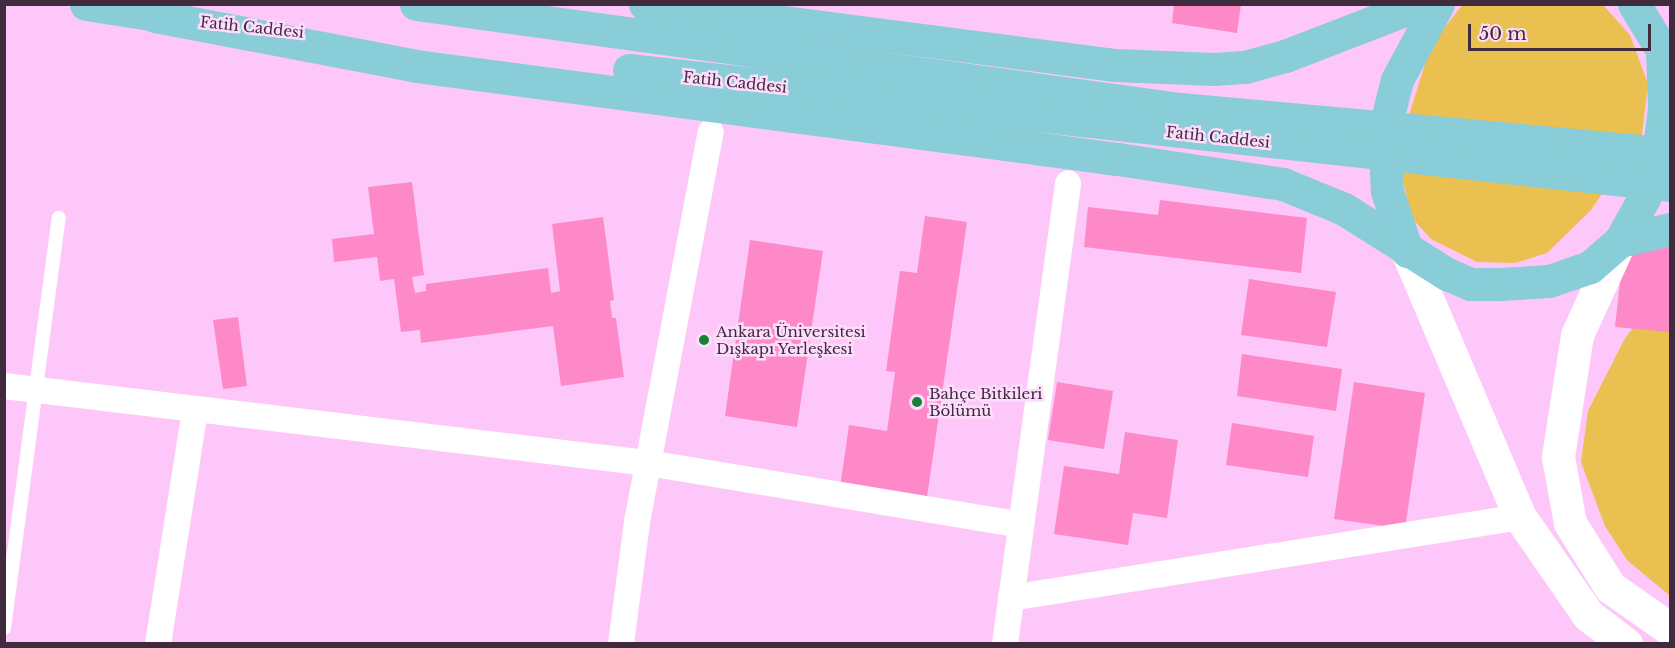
<!DOCTYPE html>
<html>
<head>
<meta charset="utf-8">
<style>
	body { margin:0 }
	#map { position:relative; width:1675px; height:648px; overflow:hidden; background:#fdc7fa; font-family:"Libre Baskerville",serif }
	div>[style] { position:absolute }
	.green>* { inset:0; background:#eac051 }
	.building>* { inset:0; background:#fe89c8 }
	.lane>* { height:14px; margin:-7px; padding:0 7px; transform-origin:7px; border-radius:7px; background:#fff }
	.street>* { height:26px; margin:-13px; padding:0 13px; transform-origin:13px; border-radius:13px; background:#fff }
	.secondary>* { height:33px; margin:-16.5px; padding:0 16.5px; transform-origin:16.5px; border-radius:16.5px; background:#fff }
	.primary>* { height:33px; margin:-16.5px; padding:0 16.5px; transform-origin:16.5px; border-radius:16.5px; background:#88cdd7 }
	.dots>* { width:16px; height:16px; translate:-50% -50%; box-sizing:border-box; border:3px solid #feddfc; border-radius:50% }
	span { translate:-50% -50%; white-space:nowrap; text-align:center; line-height:1.15; -webkit-text-stroke:5px #feddfc; paint-order:stroke }
	.street-label { font-size:15px; color:#3f2a3e }
	.poi-label { font-size:15px; color:#3f2a3e }
	.left { translate:0 -50%; text-align:left }
	.frame { position:absolute; inset:0; border:6px solid #3f2a3e; pointer-events:none }
	.scale { position:absolute; left:1468px; top:24px; width:183px; height:27px; box-sizing:border-box; border:3px solid #3f2a3e; border-top:0; padding-left:8px; font-size:18px; line-height:21px; white-space:nowrap; color:#3f2a3e; -webkit-text-stroke:4px #feddfc; paint-order:stroke }
</style>
</head>
<body>
<div id="map">
	<div class="green">
		<i style="clip-path:polygon(1463px 4px,1603px 5px,1630px 35px,1648px 84px,1642px 135px,1591px 210px,1547px 253px,1515px 263px,1477px 262px,1431px 239px,1412px 218px,1402px 177px,1404px 131px,1431px 45px)"></i>
		<i style="clip-path:polygon(1670px 276px,1670px 596px,1627px 560px,1605px 526px,1581px 462px,1588px 411px,1624px 340px)"></i>
	</div>
	<div class="building">
		<i style="clip-path:polygon(1174px 4px,1241px 4px,1237px 33px,1172px 23px)"></i>
		<i style="clip-path:polygon(412px 182px,424px 275px,412px 277px,415px 293px,426px 291px,426px 284px,548px 268px,551px 293px,560px 291px,552px 224px,603px 217px,614px 300px,610px 301px,612px 318px,616px 318px,624px 377px,561px 386px,553px 326px,421px 343px,420px 330px,401px 332px,394px 279px,380px 281px,377px 257px,334px 262px,332px 239px,374px 234px,368px 187px)"></i>
		<i style="clip-path:polygon(1160px 200px,1307px 218px,1301px 273px,1084px 247px,1088px 207px,1158px 215px)"></i>
		<i style="clip-path:polygon(925px 216px,967px 222px,927px 497px,840px 488px,849px 425px,887px 431px,895px 372px,886px 371px,900px 271px,917px 273px)"></i>
		<i style="clip-path:polygon(1627px 219px,1670px 224px,1670px 332px,1615px 327px)"></i>
		<i style="clip-path:polygon(750px 240px,823px 251px,797px 427px,725px 416px)"></i>
		<i style="clip-path:polygon(1249px 279px,1336px 292px,1327px 347px,1241px 335px)"></i>
		<i style="clip-path:polygon(238px 317px,247px 386px,223px 389px,213px 320px)"></i>
		<i style="clip-path:polygon(1242px 354px,1342px 369px,1336px 411px,1237px 396px)"></i>
		<i style="clip-path:polygon(1057px 382px,1113px 391px,1104px 449px,1048px 440px)"></i>
		<i style="clip-path:polygon(1354px 382px,1425px 393px,1405px 529px,1334px 519px)"></i>
		<i style="clip-path:polygon(1232px 423px,1314px 436px,1308px 477px,1226px 465px)"></i>
		<i style="clip-path:polygon(1125px 432px,1178px 440px,1167px 518px,1133px 513px,1128px 545px,1054px 534px,1064px 466px,1119px 474px)"></i>
	</div>
	<div class="lane">
		<i style="left:4px;top:628px;width:414px;rotate:-82.4deg"></i>
	</div>
	<div class="street">
		<i style="left:4px;top:386px;width:649px;rotate:6.82deg"></i>
		<i style="left:648px;top:463px;width:378px;rotate:9.4deg"></i>
		<i style="left:1011px;top:598px;width:515px;rotate:-9.04deg"></i>
		<i style="left:158px;top:644px;width:236px;rotate:-81deg"></i>
		<i style="left:621px;top:644px;width:123px;rotate:-82.5deg"></i>
		<i style="left:637px;top:522px;width:397px;rotate:-79.3deg"></i>
		<i style="left:1005px;top:644px;width:465px;rotate:-82.2deg"></i>
	</div>
	<div class="secondary">
		<i style="left:1620px;top:241px;width:103px;rotate:114.6deg"></i>
		<i style="left:1577px;top:335px;width:123px;rotate:98.9deg"></i>
		<i style="left:1558px;top:457px;width:67px;rotate:79.7deg"></i>
		<i style="left:1570px;top:523px;width:75px;rotate:58deg"></i>
		<i style="left:1610px;top:587px;width:73px;rotate:35deg"></i>
		<i style="left:1407px;top:251px;width:289px;rotate:67deg"></i>
		<i style="left:1520px;top:517px;width:119px;rotate:55.2deg"></i>
		<i style="left:1588px;top:615px;width:48px;rotate:37.3deg"></i>
	</div>
	<div class="primary">
		<i style="left:86px;top:4px;width:91px;rotate:8.8deg"></i>
		<i style="left:416px;top:4px;width:771px;rotate:7.83deg"></i>
		<i style="left:1180px;top:109px;width:492px;rotate:5.2deg"></i>
		<i style="left:645px;top:4px;width:474px;rotate:7.4deg"></i>
		<i style="left:1115px;top:65px;width:99px;rotate:2.3deg"></i>
		<i style="left:1214px;top:69px;width:31px;rotate:-4deg"></i>
		<i style="left:1245px;top:67px;width:41px;rotate:-15.4deg"></i>
		<i style="left:1285px;top:56px;width:145px;rotate:-21.1deg"></i>
		<i style="left:155px;top:16px;width:266px;rotate:10.8deg"></i>
		<i style="left:416px;top:66px;width:708px;rotate:7.55deg"></i>
		<i style="left:1118px;top:159px;width:167px;rotate:8.6deg"></i>
		<i style="left:1283px;top:184px;width:66px;rotate:22.3deg"></i>
		<i style="left:1344px;top:209px;width:122px;rotate:32.3deg"></i>
		<i style="left:1447px;top:274px;width:25px;rotate:23deg"></i>
		<i style="left:1470px;top:284px;width:31px"></i>
		<i style="left:1501px;top:284px;width:48px;rotate:-3.6deg"></i>
		<i style="left:1549px;top:281px;width:43px;rotate:-18.9deg"></i>
		<i style="left:1590px;top:267px;width:40px;rotate:-41deg"></i>
		<i style="left:1620px;top:241px;width:49px;rotate:-60.8deg"></i>
		<i style="left:1644px;top:198px;width:38px;rotate:-70deg"></i>
		<i style="left:1657px;top:162px;width:54px;rotate:-82.6deg"></i>
		<i style="left:1664px;top:108px;width:58px;rotate:-92deg"></i>
		<i style="left:1662px;top:50px;width:54px;rotate:-121.3deg"></i>
		<i style="left:629px;top:70px;width:1046px;rotate:6.31deg"></i>
		<i style="left:1620px;top:241px;width:51px;rotate:-13.5deg"></i>
		<i style="left:1407px;top:251px;width:63px;rotate:-108.4deg"></i>
		<i style="left:1387px;top:191px;width:60px;rotate:-92.9deg"></i>
		<i style="left:1384px;top:131px;width:53px;rotate:-75.7deg"></i>
		<i style="left:1397px;top:80px;width:86px;rotate:-61.7deg"></i>
	</div>
	<div class="dots">
		<i style="left:704px;top:340px;background:#188136"></i>
		<i style="left:917px;top:402px;background:#188136"></i>
	</div>
	<div class="street-label">
		<span style="left:252px;top:27px;rotate:6deg">Fatih Caddesi</span>
		<span style="left:735px;top:82px;rotate:6deg">Fatih Caddesi</span>
		<span style="left:1218px;top:137px;rotate:6deg">Fatih Caddesi</span>
	</div>
	<div class="poi-label">
		<span class="left" style="left:716px;top:340px">Ankara Üniversitesi<br>Dışkapı Yerleşkesi</span>
		<span class="left" style="left:929px;top:402px">Bahçe Bitkileri<br>Bölümü</span>
	</div>
	<div class="frame"></div>
	<div class="scale">50 m</div>
</div>
</body>
</html>
